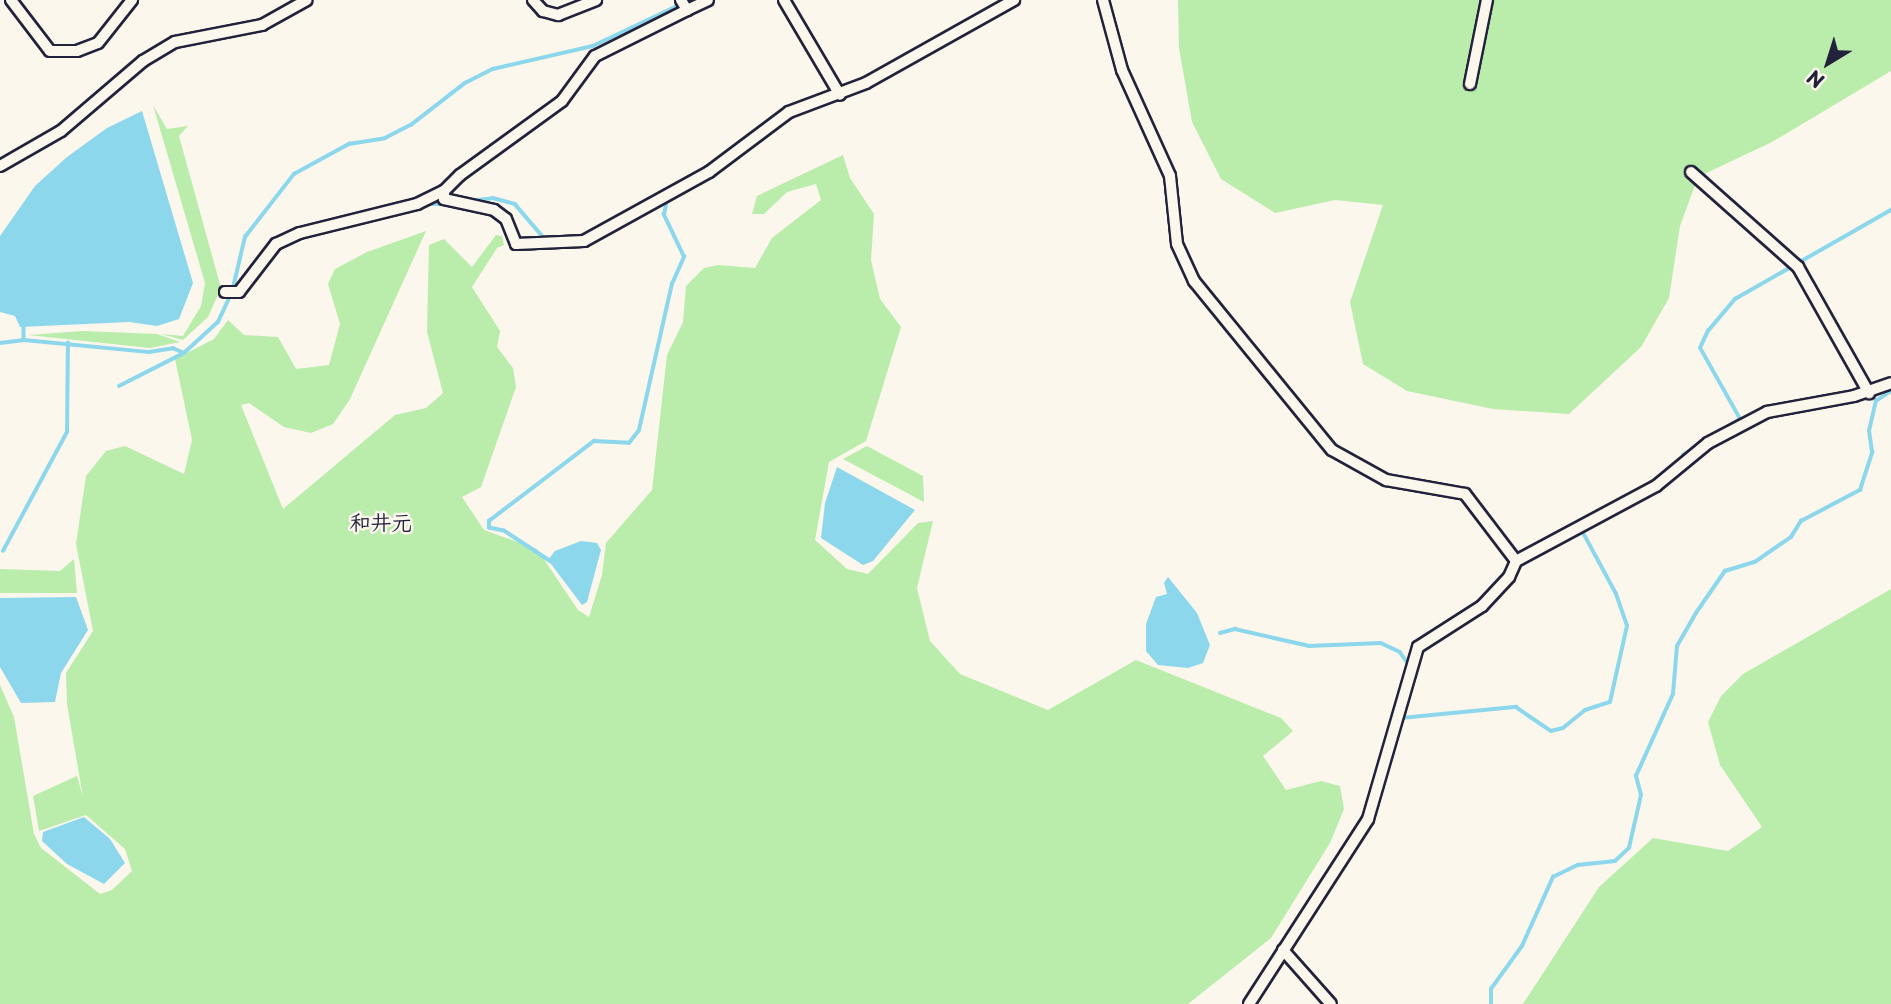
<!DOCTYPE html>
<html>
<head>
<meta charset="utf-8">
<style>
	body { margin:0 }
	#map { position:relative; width:1891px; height:1004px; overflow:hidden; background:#fbf7ec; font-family:"Playpen Sans","Klee One",sans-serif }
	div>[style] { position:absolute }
	.green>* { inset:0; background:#baecac }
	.water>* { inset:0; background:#8cd7ec }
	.stream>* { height:3.5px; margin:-1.75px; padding:0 1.75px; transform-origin:1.75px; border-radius:1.75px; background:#8cd7ec }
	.roads { filter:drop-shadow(2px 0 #22223b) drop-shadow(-2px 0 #22223b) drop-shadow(0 2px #22223b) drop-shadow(0 -2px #22223b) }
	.street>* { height:10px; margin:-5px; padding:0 5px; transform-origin:5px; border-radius:5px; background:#fbf7ec }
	span { translate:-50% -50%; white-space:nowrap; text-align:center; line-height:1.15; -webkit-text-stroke:5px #fbf7ec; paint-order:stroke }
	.quarter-label { font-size:21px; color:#22223b; font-weight:700 }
	.north { position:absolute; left:1793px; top:28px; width:70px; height:70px; -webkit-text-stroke:5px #fbf7ec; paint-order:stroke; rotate:218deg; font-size:19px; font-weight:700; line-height:28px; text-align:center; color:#22223b }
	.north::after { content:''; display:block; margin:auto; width:24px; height:32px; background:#22223b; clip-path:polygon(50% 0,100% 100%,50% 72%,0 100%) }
</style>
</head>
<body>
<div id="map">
	<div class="green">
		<i style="clip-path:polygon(1178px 0,1891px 0,1891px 71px,1772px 142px,1698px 177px,1680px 226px,1669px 298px,1641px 347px,1569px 414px,1493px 409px,1407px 391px,1363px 364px,1350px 302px,1383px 205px,1335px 200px,1275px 213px,1221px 179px,1192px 122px,1179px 48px)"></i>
		<i style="clip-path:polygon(153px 105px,167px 129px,188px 126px,179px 136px,221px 288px,208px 317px,183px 340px,161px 334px,183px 336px,201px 306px,205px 283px)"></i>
		<i style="clip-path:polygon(843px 155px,850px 178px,874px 214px,871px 260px,880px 299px,901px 327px,866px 441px,829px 462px,815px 540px,847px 569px,868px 574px,918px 523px,933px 521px,917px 588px,930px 641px,960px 674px,1048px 710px,1136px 660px,1281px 718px,1293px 731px,1263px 756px,1286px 790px,1321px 781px,1340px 786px,1344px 809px,1330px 843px,1271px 938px,1188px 1004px,0 1004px,0 685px,14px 717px,34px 834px,41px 848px,100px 894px,112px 890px,132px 871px,125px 849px,86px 815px,39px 831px,33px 796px,77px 776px,83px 797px,67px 704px,66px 673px,93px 631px,76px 544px,86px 476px,106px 451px,125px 446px,184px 474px,192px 440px,175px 359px,214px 339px,228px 320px,244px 335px,278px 337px,296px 369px,329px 365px,340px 324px,328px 284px,335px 269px,367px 252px,426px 231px,350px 399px,333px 424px,311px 433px,284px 427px,249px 403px,241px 405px,283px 509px,395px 415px,426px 408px,443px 393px,427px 332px,429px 245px,444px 239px,472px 267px,496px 235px,502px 236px,504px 245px,497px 248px,472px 287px,500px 331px,497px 347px,513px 368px,516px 387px,481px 487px,462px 497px,484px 530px,537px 549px,578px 610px,589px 617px,602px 575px,606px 543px,652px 490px,667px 355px,683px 322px,686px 286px,704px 268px,718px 265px,755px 268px,772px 238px,821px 200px,816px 184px,787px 192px,764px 214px,752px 214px,757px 196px)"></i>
		<i style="clip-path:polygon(83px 331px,157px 334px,180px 342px,150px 348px,28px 335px)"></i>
		<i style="clip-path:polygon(867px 446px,923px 476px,924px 502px,843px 459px)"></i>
		<i style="clip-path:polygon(74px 559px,77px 593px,0 593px,0 569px,60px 571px)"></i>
		<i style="clip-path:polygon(1891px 589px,1891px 1004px,1523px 1004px,1599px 887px,1653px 838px,1728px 851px,1762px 827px,1720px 765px,1708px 722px,1721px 696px,1743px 674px)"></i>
	</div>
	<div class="water">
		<i style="clip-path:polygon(142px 111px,193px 283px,179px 319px,157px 326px,129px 322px,20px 327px,15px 316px,0 312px,0 236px,35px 186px,67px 157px,107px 128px)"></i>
		<i style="clip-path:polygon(837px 467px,915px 510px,873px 561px,863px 565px,821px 538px,825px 503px)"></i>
		<i style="clip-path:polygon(581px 541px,597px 543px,601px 550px,587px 602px,582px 605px,548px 560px,555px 551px)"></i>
		<i style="clip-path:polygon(1168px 577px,1197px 613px,1210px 645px,1203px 663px,1188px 668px,1158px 665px,1146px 651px,1146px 624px,1156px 597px,1167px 594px,1164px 583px)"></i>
		<i style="clip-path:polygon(76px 597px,88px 630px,61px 673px,55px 702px,21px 703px,0 667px,0 598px)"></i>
		<i style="clip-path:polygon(84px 817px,110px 839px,125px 863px,104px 884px,67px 864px,42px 841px,43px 832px)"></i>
	</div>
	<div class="stream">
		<i style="left:787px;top:107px;width:37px;rotate:-19deg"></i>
		<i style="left:470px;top:201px;width:23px;rotate:-7deg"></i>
		<i style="left:493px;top:198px;width:23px;rotate:15deg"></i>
		<i style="left:515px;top:204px;width:46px;rotate:49.4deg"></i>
		<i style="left:429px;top:204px;width:12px"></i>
		<i style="left:617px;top:217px;width:94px;rotate:-28.8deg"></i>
		<i style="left:24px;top:327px;width:13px;rotate:90deg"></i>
		<i style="left:24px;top:340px;width:126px;rotate:5.5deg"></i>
		<i style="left:149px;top:352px;width:24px;rotate:-9deg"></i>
		<i style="left:173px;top:348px;width:12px;rotate:24deg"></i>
		<i style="left:184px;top:353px;width:46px;rotate:-42.4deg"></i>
		<i style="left:218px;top:322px;width:33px;rotate:-65deg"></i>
		<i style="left:232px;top:292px;width:57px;rotate:-76.7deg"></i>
		<i style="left:245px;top:237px;width:80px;rotate:-52.1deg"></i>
		<i style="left:294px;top:174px;width:63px;rotate:-28.6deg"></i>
		<i style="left:349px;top:144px;width:36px;rotate:-9deg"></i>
		<i style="left:385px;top:138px;width:29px;rotate:-27deg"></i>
		<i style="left:411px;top:125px;width:68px;rotate:-37.9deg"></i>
		<i style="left:465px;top:83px;width:31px;rotate:-27deg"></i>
		<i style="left:493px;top:69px;width:103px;rotate:-13deg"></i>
		<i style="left:593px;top:46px;width:107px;rotate:-25.4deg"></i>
		<i style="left:0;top:343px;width:24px;rotate:-7deg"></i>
		<i style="left:119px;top:386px;width:71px;rotate:-26.9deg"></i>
		<i style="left:1683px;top:455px;width:67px;rotate:-32.3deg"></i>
		<i style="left:1740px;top:419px;width:81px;rotate:-119.4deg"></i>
		<i style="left:1700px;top:348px;width:19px;rotate:-65deg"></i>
		<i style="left:1708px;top:331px;width:42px;rotate:-49.8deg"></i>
		<i style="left:1735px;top:299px;width:180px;rotate:-29.7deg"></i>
		<i style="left:3px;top:551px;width:135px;rotate:-61.7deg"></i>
		<i style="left:67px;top:432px;width:89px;rotate:-89.4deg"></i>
		<i style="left:551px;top:562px;width:56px;rotate:-146.6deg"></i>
		<i style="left:504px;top:531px;width:15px;rotate:-169deg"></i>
		<i style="left:489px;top:528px;width:7px;rotate:-90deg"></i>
		<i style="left:489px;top:521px;width:132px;rotate:-37.3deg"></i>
		<i style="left:594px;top:441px;width:35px;rotate:3deg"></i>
		<i style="left:629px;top:443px;width:16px;rotate:-52deg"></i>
		<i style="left:639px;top:430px;width:150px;rotate:-77.3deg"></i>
		<i style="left:672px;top:284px;width:30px;rotate:-66deg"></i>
		<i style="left:684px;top:257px;width:47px;rotate:-115.5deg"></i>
		<i style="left:664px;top:215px;width:15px;rotate:-79deg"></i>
		<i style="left:1220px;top:633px;width:16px;rotate:-15deg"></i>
		<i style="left:1235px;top:629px;width:76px;rotate:12.9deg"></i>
		<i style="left:1309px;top:646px;width:72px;rotate:-2.4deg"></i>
		<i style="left:1381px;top:643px;width:21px;rotate:25deg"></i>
		<i style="left:1400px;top:652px;width:17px;rotate:54deg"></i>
		<i style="left:1401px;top:718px;width:116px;rotate:-5.5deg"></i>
		<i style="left:1516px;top:707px;width:42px;rotate:34.4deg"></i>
		<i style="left:1551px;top:731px;width:12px;rotate:-14deg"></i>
		<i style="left:1563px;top:728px;width:28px;rotate:-39deg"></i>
		<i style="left:1585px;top:710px;width:26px;rotate:-18deg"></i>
		<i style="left:1610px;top:702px;width:78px;rotate:-77.4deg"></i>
		<i style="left:1627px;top:626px;width:34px;rotate:-109deg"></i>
		<i style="left:1616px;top:594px;width:72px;rotate:-118.4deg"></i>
		<i style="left:1491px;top:1004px;width:15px;rotate:-90deg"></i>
		<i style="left:1491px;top:989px;width:53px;rotate:-54.2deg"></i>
		<i style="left:1522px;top:946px;width:76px;rotate:-65.8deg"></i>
		<i style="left:1553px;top:877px;width:28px;rotate:-26deg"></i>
		<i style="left:1578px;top:865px;width:37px;rotate:-6deg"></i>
		<i style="left:1615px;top:861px;width:19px;rotate:-43deg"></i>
		<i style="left:1629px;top:848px;width:54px;rotate:-77.2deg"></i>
		<i style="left:1641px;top:795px;width:20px;rotate:-105deg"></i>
		<i style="left:1636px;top:776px;width:90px;rotate:-65.7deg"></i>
		<i style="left:1673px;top:694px;width:48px;rotate:-85.2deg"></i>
		<i style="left:1677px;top:646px;width:38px;rotate:-60deg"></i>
		<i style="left:1696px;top:613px;width:51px;rotate:-55.4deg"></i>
		<i style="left:1725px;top:571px;width:31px;rotate:-17deg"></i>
		<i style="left:1755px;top:562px;width:44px;rotate:-34.8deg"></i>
		<i style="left:1791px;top:537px;width:19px;rotate:-58deg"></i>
		<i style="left:1801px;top:521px;width:67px;rotate:-27.7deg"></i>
		<i style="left:1860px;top:490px;width:40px;rotate:-72deg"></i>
		<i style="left:1872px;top:452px;width:21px;rotate:-98deg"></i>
		<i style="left:1869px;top:431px;width:31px;rotate:-77deg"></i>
		<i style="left:1876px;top:401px;width:18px;rotate:-34deg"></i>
	</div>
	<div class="roads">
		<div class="street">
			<i style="left:11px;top:0;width:64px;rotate:52.6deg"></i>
			<i style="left:50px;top:51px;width:27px"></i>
			<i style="left:77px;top:51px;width:22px;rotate:-21deg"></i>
			<i style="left:98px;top:43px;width:55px;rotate:-51.7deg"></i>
			<i style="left:533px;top:0;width:15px;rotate:48deg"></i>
			<i style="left:543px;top:11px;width:16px;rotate:15deg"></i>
			<i style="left:558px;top:15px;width:41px;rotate:-21.5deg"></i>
			<i style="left:681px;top:0;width:12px;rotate:59deg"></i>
			<i style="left:687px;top:10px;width:103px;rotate:153.4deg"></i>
			<i style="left:595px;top:56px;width:56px;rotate:126.3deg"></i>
			<i style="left:562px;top:101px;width:126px;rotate:144deg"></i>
			<i style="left:460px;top:175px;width:23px;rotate:135deg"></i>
			<i style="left:444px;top:191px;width:8px;rotate:90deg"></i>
			<i style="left:444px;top:199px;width:51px;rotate:12.4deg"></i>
			<i style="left:494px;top:210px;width:15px;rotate:37deg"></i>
			<i style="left:506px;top:219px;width:27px;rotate:68deg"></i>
			<i style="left:516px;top:244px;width:68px;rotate:-2.5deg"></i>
			<i style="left:584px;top:241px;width:143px;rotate:-28.9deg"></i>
			<i style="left:709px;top:172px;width:100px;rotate:-36.9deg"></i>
			<i style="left:789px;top:112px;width:82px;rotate:-20.6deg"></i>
			<i style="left:866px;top:83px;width:170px;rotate:-29.3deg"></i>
			<i style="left:784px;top:0;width:110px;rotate:59.5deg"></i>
			<i style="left:1103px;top:0;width:73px;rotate:74.8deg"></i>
			<i style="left:1122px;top:70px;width:116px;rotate:65.6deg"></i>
			<i style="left:1170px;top:176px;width:68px;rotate:84.1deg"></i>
			<i style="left:1177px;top:244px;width:41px;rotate:65.3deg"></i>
			<i style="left:1194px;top:281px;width:218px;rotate:50.8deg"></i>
			<i style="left:1332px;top:450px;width:62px;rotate:29.1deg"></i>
			<i style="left:1386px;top:480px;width:80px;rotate:10deg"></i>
			<i style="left:1465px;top:494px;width:84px;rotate:52.7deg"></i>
			<i style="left:687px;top:10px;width:23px;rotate:-25deg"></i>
			<i style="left:1470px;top:84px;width:86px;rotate:-78.6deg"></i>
			<i style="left:0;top:166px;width:70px;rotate:-29.8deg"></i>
			<i style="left:61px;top:131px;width:108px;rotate:-40.5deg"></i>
			<i style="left:143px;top:61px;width:37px;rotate:-31deg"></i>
			<i style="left:175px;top:42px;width:89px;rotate:-11.1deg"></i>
			<i style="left:262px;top:25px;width:51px;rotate:-29.1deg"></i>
			<i style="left:1691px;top:172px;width:143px;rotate:41.6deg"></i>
			<i style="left:1798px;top:267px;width:145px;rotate:60.6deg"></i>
			<i style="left:225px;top:292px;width:14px"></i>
			<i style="left:239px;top:292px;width:61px;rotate:-52.4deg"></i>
			<i style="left:276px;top:244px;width:26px;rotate:-25deg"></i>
			<i style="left:300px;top:233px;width:121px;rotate:-13.9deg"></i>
			<i style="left:417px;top:204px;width:30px;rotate:-26deg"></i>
			<i style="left:1283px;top:950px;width:72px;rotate:48.4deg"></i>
			<i style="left:1249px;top:1004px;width:220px;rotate:-57.2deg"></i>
			<i style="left:1368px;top:819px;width:179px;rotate:-73.8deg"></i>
			<i style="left:1418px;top:647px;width:76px;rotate:-32.6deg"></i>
			<i style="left:1482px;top:606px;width:40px;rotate:-47deg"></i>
			<i style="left:1509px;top:577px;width:17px;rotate:-66deg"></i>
			<i style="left:1516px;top:561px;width:159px;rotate:-28.2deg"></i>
			<i style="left:1656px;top:486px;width:67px;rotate:-39.6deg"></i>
			<i style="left:1708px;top:443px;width:67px;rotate:-27.7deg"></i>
			<i style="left:1767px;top:412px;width:88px;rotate:-10.4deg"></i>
			<i style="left:1854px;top:396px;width:39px;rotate:-19deg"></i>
		</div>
	</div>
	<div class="quarter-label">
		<span style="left:381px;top:521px">和井元</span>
	</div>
	<div class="north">N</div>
</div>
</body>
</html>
